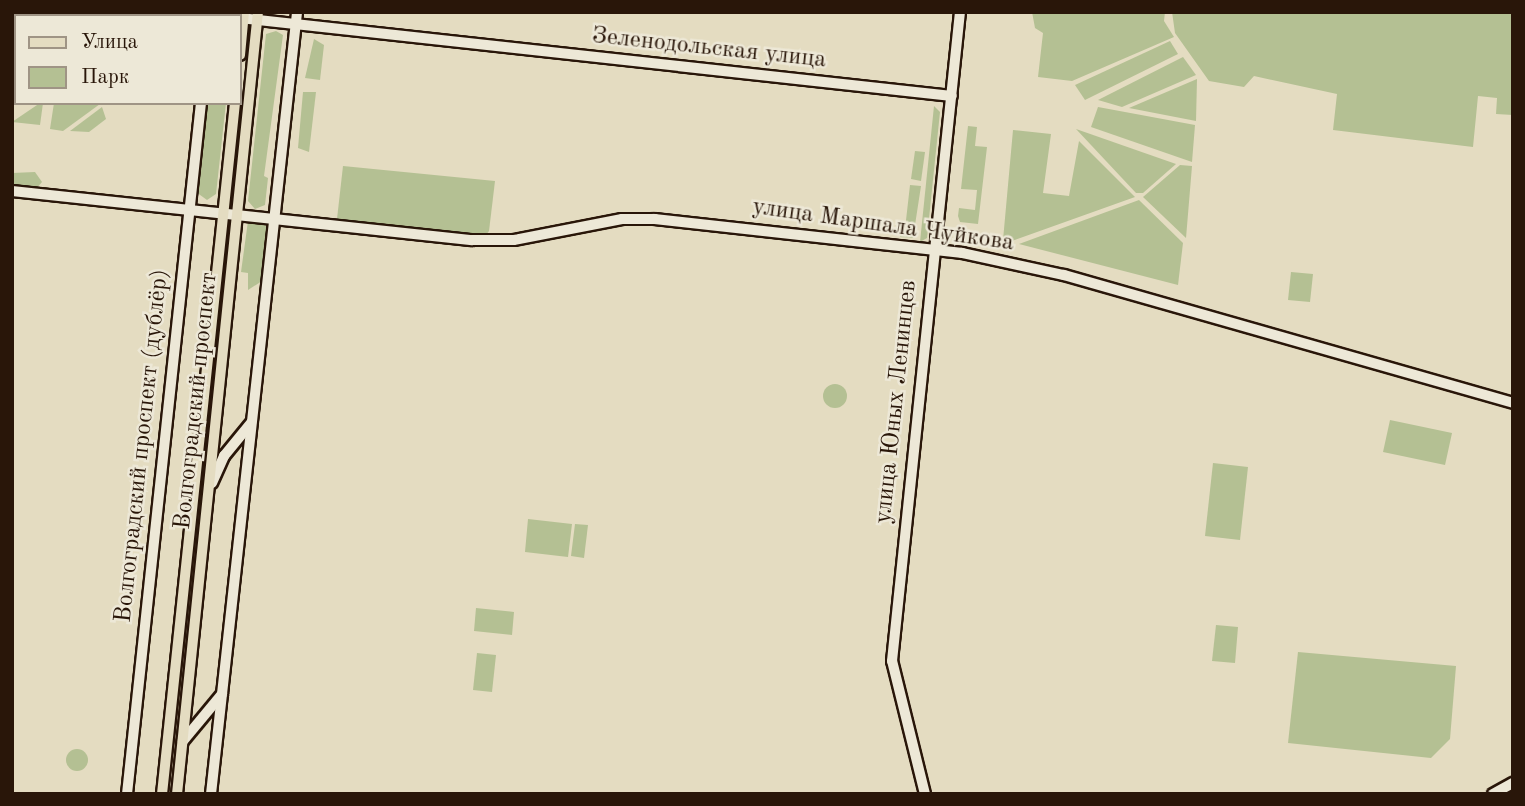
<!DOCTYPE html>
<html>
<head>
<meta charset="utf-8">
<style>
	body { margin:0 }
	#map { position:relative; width:1525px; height:806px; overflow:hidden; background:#e4dcc1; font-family:"Old Standard TT",serif }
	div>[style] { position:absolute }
	.green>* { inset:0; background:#b4c093 }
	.round { border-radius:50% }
	.roads { filter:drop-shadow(2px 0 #291609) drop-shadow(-2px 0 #291609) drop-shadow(0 2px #291609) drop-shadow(0 -2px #291609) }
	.secondary>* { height:10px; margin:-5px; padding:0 5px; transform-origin:5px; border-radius:5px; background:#ede8d7 }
	.primary>* { height:10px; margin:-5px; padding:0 5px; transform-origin:5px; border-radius:5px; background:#e4dcc1 }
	span { translate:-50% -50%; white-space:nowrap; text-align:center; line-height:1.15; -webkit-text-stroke:5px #ede8d7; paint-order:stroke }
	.street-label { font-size:24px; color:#291609 }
	.frame { position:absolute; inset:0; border:14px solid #291609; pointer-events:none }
	.legend { position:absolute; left:14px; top:14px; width:228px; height:91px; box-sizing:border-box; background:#ede8d7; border:2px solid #9f9485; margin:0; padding:9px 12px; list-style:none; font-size:21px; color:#291609 }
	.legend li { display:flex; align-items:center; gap:14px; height:35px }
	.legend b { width:35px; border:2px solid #9f9485 }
</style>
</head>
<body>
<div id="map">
	<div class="green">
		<i style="clip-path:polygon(1032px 12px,1165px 12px,1164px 21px,1174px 37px,1072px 81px,1038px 77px,1043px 33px,1035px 28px)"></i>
		<i style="clip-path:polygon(1172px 12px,1513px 12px,1513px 115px,1496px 114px,1497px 98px,1478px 96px,1473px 147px,1333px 130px,1337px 94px,1254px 76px,1244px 87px,1209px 81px,1175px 33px)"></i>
		<i style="clip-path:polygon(276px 31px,283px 35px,264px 176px,268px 178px,265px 205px,255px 209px,248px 201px,266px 34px)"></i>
		<i style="clip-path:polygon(314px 39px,324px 45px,320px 80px,305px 78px)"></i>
		<i style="clip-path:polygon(1170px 41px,1178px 54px,1085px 100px,1075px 85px)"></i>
		<i style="clip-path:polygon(1183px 57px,1196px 75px,1122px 107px,1098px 100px)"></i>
		<i style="clip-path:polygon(1197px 79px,1196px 121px,1129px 108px)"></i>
		<i style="clip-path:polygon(303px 92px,316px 92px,309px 152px,298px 148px)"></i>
		<i style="clip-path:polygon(40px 103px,43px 103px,40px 125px,12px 122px)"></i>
		<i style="clip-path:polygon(54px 103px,99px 103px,100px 104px,63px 131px,50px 129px)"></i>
		<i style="clip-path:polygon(206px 103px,226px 103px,216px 194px,207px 200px,196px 192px)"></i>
		<i style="clip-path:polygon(934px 106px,940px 112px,927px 238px,920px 242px)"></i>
		<i style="clip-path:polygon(102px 107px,106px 119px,89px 132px,70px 131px)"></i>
		<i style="clip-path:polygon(1098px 107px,1195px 125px,1192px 162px,1091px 127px)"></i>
		<i style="clip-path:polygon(968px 126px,977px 127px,975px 146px,987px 147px,978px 224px,960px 222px,958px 216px,959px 208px,975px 210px,977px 190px,961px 189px)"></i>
		<i style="clip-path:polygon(1076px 129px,1176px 164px,1143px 193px,1136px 193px)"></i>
		<i style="clip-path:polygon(1013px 130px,1051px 134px,1043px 193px,1069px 196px,1079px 141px,1135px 197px,1012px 241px,1003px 240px)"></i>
		<i style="clip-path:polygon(915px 151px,925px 152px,921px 181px,911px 179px)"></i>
		<i style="clip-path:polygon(1180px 165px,1192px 166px,1186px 238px,1143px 197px)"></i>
		<i style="clip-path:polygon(343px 166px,495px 181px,489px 231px,486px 235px,337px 219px)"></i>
		<i style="clip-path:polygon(35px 172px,42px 182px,36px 189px,12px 187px,12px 173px)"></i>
		<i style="clip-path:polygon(910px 185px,921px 186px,913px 238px,900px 237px,901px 229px,905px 229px)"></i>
		<i style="clip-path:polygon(1139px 200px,1183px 243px,1178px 285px,1019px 244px)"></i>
		<i style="clip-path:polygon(248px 221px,264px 222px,267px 229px,262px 281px,248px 290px,248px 273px,241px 272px)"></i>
		<i style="clip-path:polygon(1291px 272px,1313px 274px,1310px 302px,1288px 300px)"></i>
		<i class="round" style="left:823px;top:384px;width:24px;height:24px"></i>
		<i style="clip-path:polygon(1390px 420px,1452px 433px,1445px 465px,1383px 452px)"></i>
		<i style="clip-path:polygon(1213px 463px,1248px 467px,1240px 540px,1205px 536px)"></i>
		<i style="clip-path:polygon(528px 519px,572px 524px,568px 557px,525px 552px)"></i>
		<i style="clip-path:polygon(575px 524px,588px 525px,584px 558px,571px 556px)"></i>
		<i style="clip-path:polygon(476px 608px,514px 612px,512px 635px,474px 631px)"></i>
		<i style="clip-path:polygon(1216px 625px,1238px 627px,1235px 663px,1212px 661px)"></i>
		<i style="clip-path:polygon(1298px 652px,1456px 666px,1450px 739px,1431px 758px,1288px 743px)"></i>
		<i style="clip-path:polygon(477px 653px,496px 655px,492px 692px,473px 690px)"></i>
		<i class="round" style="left:66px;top:749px;width:22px;height:22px"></i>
	</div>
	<div class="roads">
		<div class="secondary">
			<i style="left:173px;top:12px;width:42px;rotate:5.4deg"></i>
			<i style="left:240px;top:18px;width:716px;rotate:6.25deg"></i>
			<i style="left:12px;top:191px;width:463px;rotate:6.1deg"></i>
			<i style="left:472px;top:240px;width:42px"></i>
			<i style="left:514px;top:240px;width:110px;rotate:-11deg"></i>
			<i style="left:622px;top:219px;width:33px"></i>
			<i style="left:655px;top:219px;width:309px;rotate:6.3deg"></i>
			<i style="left:962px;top:253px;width:104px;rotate:12.2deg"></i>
			<i style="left:1064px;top:275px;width:467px;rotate:15.9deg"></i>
			<i style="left:212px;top:483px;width:30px;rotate:-66deg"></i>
			<i style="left:224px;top:456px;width:43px;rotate:-50.7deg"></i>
			<i style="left:183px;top:741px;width:61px;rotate:-50.3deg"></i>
			<i style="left:127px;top:794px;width:695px;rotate:-83.89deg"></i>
			<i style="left:211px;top:794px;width:787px;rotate:-83.72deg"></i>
			<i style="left:925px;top:794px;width:137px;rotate:-103.9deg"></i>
			<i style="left:892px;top:661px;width:653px;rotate:-84.02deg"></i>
			<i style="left:1493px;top:794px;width:23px;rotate:-29deg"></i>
		</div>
		<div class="primary">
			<i style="left:240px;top:55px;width:43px;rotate:-84.7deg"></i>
			<i style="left:162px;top:794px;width:695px;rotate:-83.97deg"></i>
			<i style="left:177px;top:794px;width:786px;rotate:-84.09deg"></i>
		</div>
	</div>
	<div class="street-label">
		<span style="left:709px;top:49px;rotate:6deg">Зеленодольская улица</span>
		<span style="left:883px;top:226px;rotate:8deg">улица Маршала Чуйкова</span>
		<span style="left:197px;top:401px;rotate:-84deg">Волгоградский проспект</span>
		<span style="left:897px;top:402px;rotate:-84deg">улица Юных Ленинцев</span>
		<span style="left:143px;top:446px;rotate:-84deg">Волгоградский проспект (дублёр)</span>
	</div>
	<div class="frame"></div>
	<ul class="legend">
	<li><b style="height:9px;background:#e4dcc1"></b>Улица</li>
	<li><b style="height:19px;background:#b4c093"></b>Парк</li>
	</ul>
</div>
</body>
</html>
